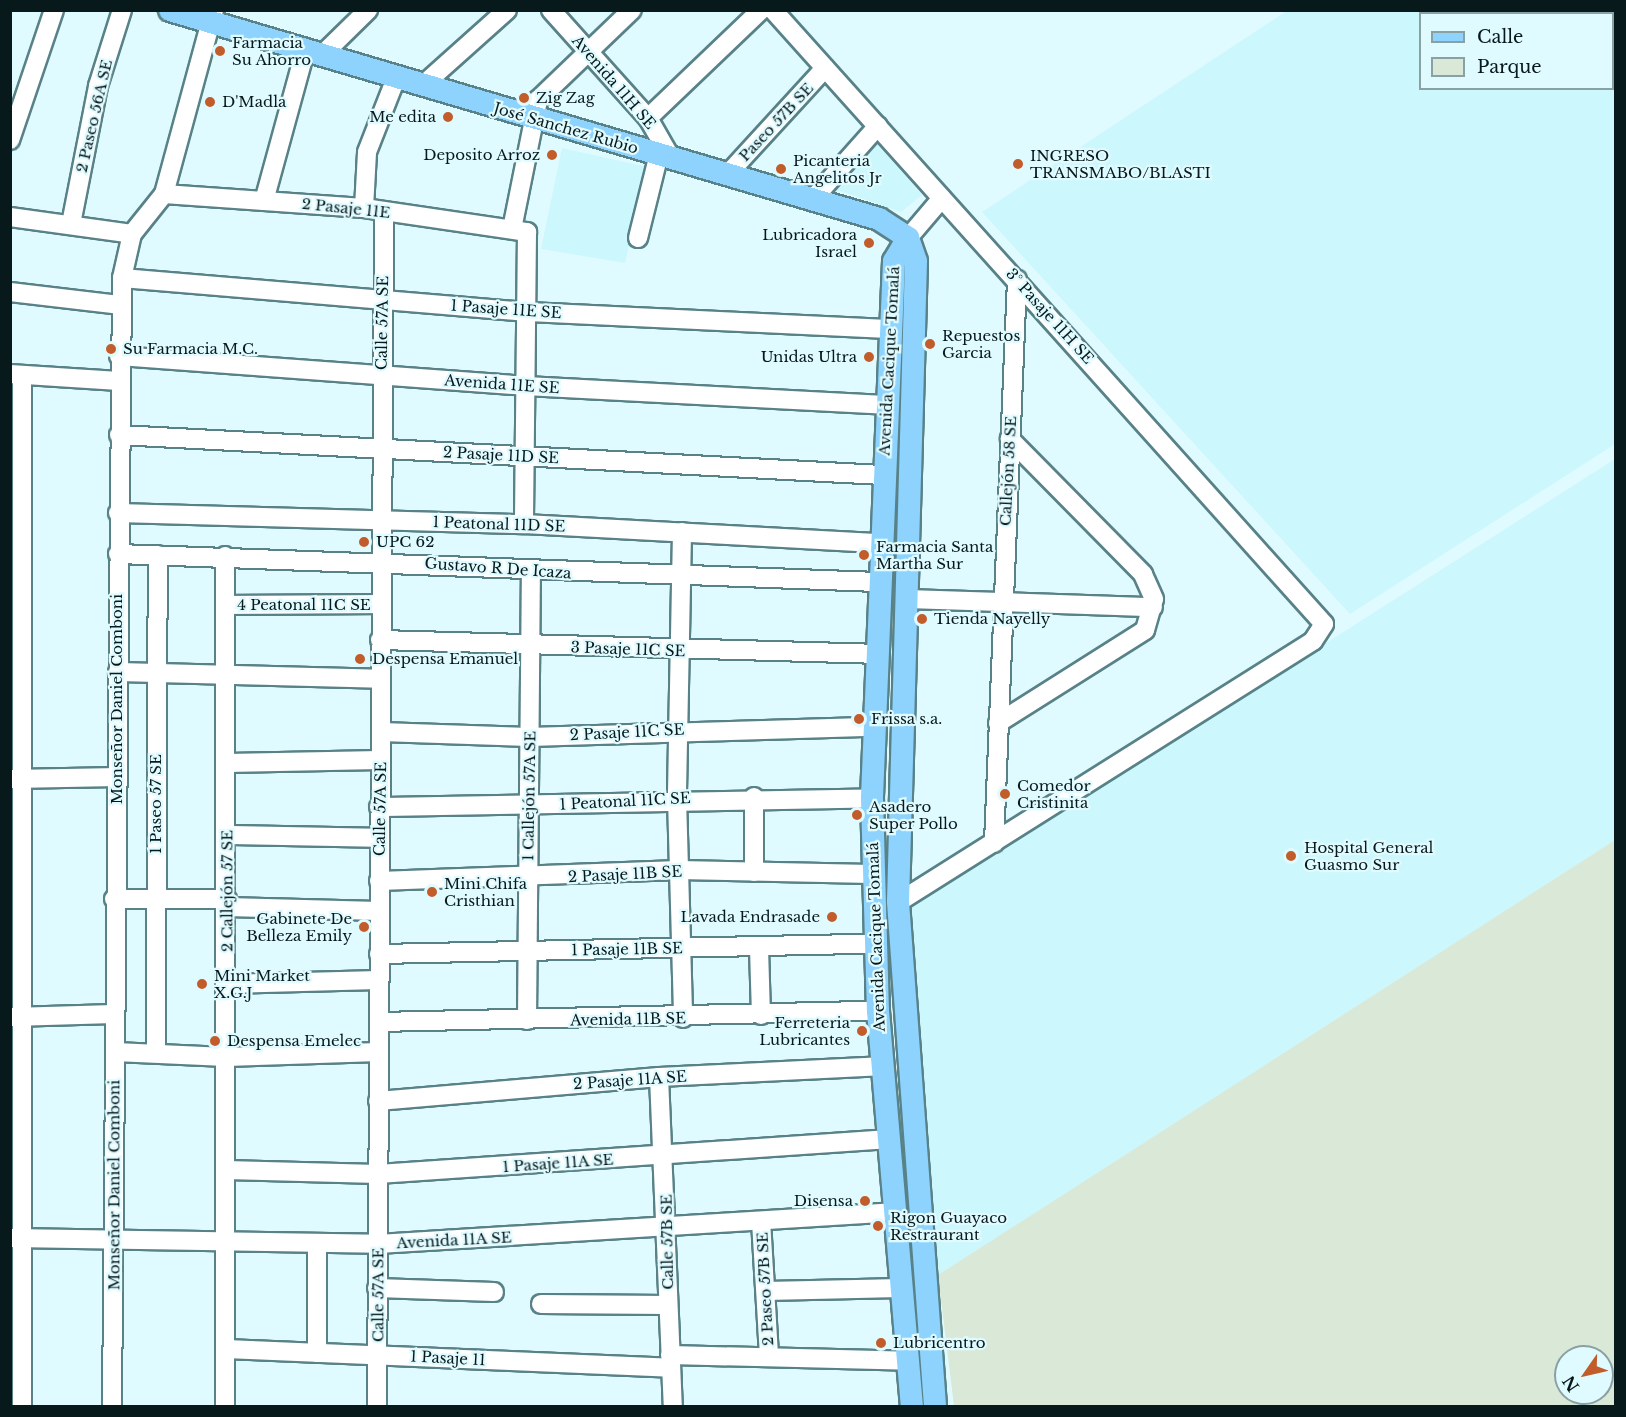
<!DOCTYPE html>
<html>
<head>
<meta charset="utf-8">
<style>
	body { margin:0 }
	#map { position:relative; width:1626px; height:1417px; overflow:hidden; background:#e0fbff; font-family:"Libre Baskerville",serif }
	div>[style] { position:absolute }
	.built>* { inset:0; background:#cbf7fd }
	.green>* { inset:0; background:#d9e8d7 }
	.roads { filter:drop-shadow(2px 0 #588288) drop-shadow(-2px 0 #588288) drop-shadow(0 2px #588288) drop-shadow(0 -2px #588288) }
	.minor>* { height:18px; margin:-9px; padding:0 9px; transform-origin:9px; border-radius:9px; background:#fff }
	.major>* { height:22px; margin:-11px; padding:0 11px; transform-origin:11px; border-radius:11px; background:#8ed3fd }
	.dots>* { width:16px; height:16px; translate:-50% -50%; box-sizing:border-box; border:3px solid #e0fbff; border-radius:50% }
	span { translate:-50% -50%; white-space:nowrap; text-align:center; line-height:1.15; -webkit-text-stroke:4.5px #e0fbff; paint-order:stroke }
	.poi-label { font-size:15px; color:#08191c }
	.left { translate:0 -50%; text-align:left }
	.right { translate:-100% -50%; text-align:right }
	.street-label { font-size:15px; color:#08191c }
	.frame { position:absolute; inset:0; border:12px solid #08191c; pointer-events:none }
	.legend { position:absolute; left:1419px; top:12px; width:195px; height:78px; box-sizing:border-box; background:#e0fbff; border:2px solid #8aa1a4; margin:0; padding:8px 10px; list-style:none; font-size:18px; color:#08191c }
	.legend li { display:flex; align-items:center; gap:12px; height:30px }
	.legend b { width:30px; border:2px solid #8aa1a4 }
	.north { position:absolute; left:1554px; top:1345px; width:60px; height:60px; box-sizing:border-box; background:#e0fbff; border:2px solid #8aa1a4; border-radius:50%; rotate:236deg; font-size:16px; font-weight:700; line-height:24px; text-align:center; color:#08191c }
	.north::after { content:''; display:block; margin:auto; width:21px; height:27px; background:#c25d2b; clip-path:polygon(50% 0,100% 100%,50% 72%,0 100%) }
</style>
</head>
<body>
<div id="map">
	<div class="built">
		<i style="clip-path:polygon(evenodd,1288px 10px,1615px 11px,1615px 444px,1350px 614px,982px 212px,1288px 10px,1420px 14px,1612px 14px,1612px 88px,1420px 88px,1420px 14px)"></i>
		<i style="clip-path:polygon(872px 138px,922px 195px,901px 212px,829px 187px)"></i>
		<i style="clip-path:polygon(562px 148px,647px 167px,625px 263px,541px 249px)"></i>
		<i style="clip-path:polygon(1615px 459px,1615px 840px,938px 1275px,907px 910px)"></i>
	</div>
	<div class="green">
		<i style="clip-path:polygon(evenodd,1615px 840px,1615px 1406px,954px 1406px,938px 1275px,1615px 840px,1566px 1357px,1602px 1357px,1602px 1393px,1566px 1393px,1566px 1357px)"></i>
	</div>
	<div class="roads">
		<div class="minor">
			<i style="left:551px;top:10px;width:145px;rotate:48.1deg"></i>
			<i style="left:648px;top:118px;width:46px;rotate:60.1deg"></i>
			<i style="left:773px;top:10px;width:825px;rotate:48.1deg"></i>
			<i style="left:1324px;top:624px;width:20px;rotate:123deg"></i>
			<i style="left:1313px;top:641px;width:490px;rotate:147.8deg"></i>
			<i style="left:321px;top:56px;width:66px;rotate:-44.4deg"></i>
			<i style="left:422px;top:86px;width:114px;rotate:-41.8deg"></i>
			<i style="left:648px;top:118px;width:156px;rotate:-43.7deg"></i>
			<i style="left:10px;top:140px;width:137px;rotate:-71.3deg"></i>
			<i style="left:727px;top:175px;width:145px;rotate:-47.5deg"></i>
			<i style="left:164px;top:194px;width:200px;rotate:4deg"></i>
			<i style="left:364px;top:208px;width:165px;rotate:8.4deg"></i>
			<i style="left:527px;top:232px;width:292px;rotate:90.6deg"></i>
			<i style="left:812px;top:200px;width:99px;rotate:-48.3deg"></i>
			<i style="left:264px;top:201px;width:156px;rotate:-74.7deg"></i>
			<i style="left:364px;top:208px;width:56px;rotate:-86.9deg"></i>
			<i style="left:367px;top:152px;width:79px;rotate:-68.6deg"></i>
			<i style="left:10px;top:217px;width:123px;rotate:7.9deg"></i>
			<i style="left:71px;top:224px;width:141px;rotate:-78.9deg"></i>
			<i style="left:98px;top:86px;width:80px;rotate:-72.5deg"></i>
			<i style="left:512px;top:229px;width:132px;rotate:-78.6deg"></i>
			<i style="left:538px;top:100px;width:130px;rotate:-43.8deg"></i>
			<i style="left:638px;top:238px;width:87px;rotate:-76deg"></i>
			<i style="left:908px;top:238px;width:52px;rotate:-49.6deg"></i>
			<i style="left:122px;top:278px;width:406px;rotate:4.8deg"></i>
			<i style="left:527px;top:312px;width:363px;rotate:2.7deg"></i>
			<i style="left:10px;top:292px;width:112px;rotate:6.7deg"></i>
			<i style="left:119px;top:356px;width:407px;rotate:4.2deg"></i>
			<i style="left:525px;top:386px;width:361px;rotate:3deg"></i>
			<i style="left:10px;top:374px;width:109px;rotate:3.7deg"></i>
			<i style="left:119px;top:435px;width:765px;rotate:3deg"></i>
			<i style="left:118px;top:513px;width:406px;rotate:1.6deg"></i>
			<i style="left:524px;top:524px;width:357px;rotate:3.1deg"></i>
			<i style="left:682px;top:532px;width:266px;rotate:91.1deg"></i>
			<i style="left:677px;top:798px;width:220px;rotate:88.4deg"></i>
			<i style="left:118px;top:554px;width:762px;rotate:2.11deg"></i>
			<i style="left:225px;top:556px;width:850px;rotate:90deg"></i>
			<i style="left:907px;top:599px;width:246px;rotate:1.9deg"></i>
			<i style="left:228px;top:605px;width:152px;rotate:-0.4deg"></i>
			<i style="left:380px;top:640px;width:495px;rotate:1.6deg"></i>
			<i style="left:118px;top:672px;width:262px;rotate:1.5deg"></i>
			<i style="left:998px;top:723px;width:174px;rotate:-32.3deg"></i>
			<i style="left:1145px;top:630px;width:32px;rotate:-74deg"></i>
			<i style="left:1154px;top:599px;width:27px;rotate:-114deg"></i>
			<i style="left:1143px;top:574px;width:190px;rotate:-134.6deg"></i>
			<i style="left:381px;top:732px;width:148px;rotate:1.9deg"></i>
			<i style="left:529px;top:737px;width:344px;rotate:-1.7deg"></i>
			<i style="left:227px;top:763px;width:153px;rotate:-1.1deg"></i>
			<i style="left:12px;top:779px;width:106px;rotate:-1.1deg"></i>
			<i style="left:754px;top:797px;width:75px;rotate:90deg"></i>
			<i style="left:379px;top:807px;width:493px;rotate:-1deg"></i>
			<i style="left:227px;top:835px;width:152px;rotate:1.1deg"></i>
			<i style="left:994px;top:843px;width:564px;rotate:-87.66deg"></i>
			<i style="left:379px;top:881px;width:300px;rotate:-2.1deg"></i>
			<i style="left:679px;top:870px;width:193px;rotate:1.2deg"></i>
			<i style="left:114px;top:899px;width:113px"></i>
			<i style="left:227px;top:907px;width:152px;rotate:1.5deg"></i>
			<i style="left:759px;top:948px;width:67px;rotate:88.3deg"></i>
			<i style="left:379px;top:954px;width:497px;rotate:-1.2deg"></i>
			<i style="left:226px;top:984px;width:153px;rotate:-1.5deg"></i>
			<i style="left:12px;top:1017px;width:102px;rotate:-1.7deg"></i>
			<i style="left:527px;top:1020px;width:448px;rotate:-89.5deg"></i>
			<i style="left:379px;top:1022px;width:499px;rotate:-1.3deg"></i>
			<i style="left:115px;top:1052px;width:111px;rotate:2.6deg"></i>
			<i style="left:226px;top:1057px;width:153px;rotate:-1.9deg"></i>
			<i style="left:156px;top:1053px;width:498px;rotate:-89.8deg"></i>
			<i style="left:659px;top:1077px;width:329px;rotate:87.6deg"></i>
			<i style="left:378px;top:1101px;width:282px;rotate:-4.9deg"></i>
			<i style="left:659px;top:1077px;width:223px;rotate:-2.8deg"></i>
			<i style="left:226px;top:1170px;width:152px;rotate:1.5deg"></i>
			<i style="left:378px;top:1174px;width:513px;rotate:-3.91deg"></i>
			<i style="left:761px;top:1221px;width:136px;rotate:86.6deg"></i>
			<i style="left:12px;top:1238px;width:366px;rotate:0.9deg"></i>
			<i style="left:378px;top:1244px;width:520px;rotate:-3.53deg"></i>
			<i style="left:317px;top:1244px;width:109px;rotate:90deg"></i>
			<i style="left:377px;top:1288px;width:117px;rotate:2deg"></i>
			<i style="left:766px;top:1291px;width:137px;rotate:-1.3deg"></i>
			<i style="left:541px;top:1304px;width:127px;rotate:0.5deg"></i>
			<i style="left:226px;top:1349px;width:445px;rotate:2.4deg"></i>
			<i style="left:670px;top:1355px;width:239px;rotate:1.4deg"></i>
			<i style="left:22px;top:1406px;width:1031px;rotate:-90deg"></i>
			<i style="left:112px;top:1406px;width:1128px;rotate:-89.49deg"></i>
			<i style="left:122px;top:278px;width:45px;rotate:-77.2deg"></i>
			<i style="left:132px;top:234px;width:51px;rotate:-51.3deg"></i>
			<i style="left:164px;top:194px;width:191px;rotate:-74.8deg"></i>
			<i style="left:377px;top:1406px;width:1194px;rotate:-89.66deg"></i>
		</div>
		<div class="major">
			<i style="left:170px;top:10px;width:739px;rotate:16.42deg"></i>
			<i style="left:879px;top:219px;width:35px;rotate:33deg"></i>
			<i style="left:908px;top:238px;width:27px;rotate:121deg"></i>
			<i style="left:894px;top:261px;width:537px;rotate:92.35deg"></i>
			<i style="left:872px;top:798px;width:213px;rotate:88.4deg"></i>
			<i style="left:878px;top:1011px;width:396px;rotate:85.1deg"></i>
			<i style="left:908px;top:238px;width:24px;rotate:71deg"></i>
			<i style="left:916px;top:261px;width:641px;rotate:91.61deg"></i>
			<i style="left:898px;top:902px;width:505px;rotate:85.8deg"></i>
		</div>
	</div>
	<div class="dots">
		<i style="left:220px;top:51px;background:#c25d2b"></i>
		<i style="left:524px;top:98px;background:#c25d2b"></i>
		<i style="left:210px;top:102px;background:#c25d2b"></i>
		<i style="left:448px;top:117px;background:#c25d2b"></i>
		<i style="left:552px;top:155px;background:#c25d2b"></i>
		<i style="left:1018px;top:164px;background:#c25d2b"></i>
		<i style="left:781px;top:169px;background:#c25d2b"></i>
		<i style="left:869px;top:243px;background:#c25d2b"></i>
		<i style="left:930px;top:344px;background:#c25d2b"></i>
		<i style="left:111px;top:349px;background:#c25d2b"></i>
		<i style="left:869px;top:357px;background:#c25d2b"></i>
		<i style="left:364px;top:542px;background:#c25d2b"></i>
		<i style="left:864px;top:555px;background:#c25d2b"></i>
		<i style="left:922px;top:619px;background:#c25d2b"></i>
		<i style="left:360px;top:659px;background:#c25d2b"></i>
		<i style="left:859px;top:719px;background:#c25d2b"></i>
		<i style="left:1005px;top:794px;background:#c25d2b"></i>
		<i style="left:857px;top:815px;background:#c25d2b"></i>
		<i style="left:1291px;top:856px;background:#c25d2b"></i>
		<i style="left:432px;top:892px;background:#c25d2b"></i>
		<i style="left:832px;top:917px;background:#c25d2b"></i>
		<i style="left:364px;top:927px;background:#c25d2b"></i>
		<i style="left:202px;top:984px;background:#c25d2b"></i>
		<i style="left:862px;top:1031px;background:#c25d2b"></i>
		<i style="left:215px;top:1041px;background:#c25d2b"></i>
		<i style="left:865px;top:1201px;background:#c25d2b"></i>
		<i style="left:878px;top:1226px;background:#c25d2b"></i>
		<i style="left:881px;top:1343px;background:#c25d2b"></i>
	</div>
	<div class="poi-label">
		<span class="left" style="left:232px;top:51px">Farmacia<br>Su Ahorro</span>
		<span class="left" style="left:536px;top:98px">Zig Zag</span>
		<span class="left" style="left:222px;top:102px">D'Madla</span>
		<span class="right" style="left:436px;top:117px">Me edita</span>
		<span class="right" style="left:540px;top:155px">Deposito Arroz</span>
		<span class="left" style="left:1030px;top:164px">INGRESO<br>TRANSMABO/BLASTI</span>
		<span class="left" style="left:793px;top:169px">Picanteria<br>Angelitos Jr</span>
		<span class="right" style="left:857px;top:243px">Lubricadora<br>Israel</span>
		<span class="left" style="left:942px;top:344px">Repuestos<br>Garcia</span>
		<span class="left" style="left:123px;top:349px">Su Farmacia M.C.</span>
		<span class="right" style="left:857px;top:357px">Unidas Ultra</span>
		<span class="left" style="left:376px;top:542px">UPC 62</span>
		<span class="left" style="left:876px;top:555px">Farmacia Santa<br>Martha Sur</span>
		<span class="left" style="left:934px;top:619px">Tienda Nayelly</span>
		<span class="left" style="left:372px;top:659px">Despensa Emanuel</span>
		<span class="left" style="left:871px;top:719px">Frissa s.a.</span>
		<span class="left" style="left:1017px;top:794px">Comedor<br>Cristinita</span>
		<span class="left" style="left:869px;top:815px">Asadero<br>Super Pollo</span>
		<span class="left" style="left:1304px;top:856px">Hospital General<br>Guasmo Sur</span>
		<span class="left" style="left:444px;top:892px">Mini Chifa<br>Cristhian</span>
		<span class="right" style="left:820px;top:917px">Lavada Endrasade</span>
		<span class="right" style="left:352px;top:927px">Gabinete De<br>Belleza Emily</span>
		<span class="left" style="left:214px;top:984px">Mini Market<br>X.G.J</span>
		<span class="right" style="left:850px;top:1031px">Ferreteria<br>Lubricantes</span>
		<span class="left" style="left:227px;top:1041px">Despensa Emelec</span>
		<span class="right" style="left:853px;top:1201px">Disensa</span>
		<span class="left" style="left:890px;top:1226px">Rigon Guayaco<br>Restraurant</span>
		<span class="left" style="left:893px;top:1343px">Lubricentro</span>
	</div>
	<div class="street-label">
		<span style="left:614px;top:82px;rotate:49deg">Avenida 11H SE</span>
		<span style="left:94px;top:116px;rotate:-77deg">2 Paseo 56A SE</span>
		<span style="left:776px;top:122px;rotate:-47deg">Paseo 57B SE</span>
		<span style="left:566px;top:128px;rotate:16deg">José Sanchez Rubio</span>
		<span style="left:346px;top:208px;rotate:6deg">2 Pasaje 11E</span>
		<span style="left:506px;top:309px;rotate:4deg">1 Pasaje 11E SE</span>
		<span style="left:1050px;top:316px;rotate:48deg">3° Pasaje 11H SE</span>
		<span style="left:382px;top:323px;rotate:-89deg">Calle 57A SE</span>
		<span style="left:889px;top:361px;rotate:-87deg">Avenida Cacique Tomalá</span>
		<span style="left:502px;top:384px;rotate:4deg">Avenida 11E SE</span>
		<span style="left:501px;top:455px;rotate:3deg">2 Pasaje 11D SE</span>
		<span style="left:1008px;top:471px;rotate:-87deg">Callejón 58 SE</span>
		<span style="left:499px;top:524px;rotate:2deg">1 Peatonal 11D SE</span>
		<span style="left:498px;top:568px;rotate:4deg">Gustavo R De Icaza</span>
		<span style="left:304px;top:605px">4 Peatonal 11C SE</span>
		<span style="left:628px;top:649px;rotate:2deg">3 Pasaje 11C SE</span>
		<span style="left:117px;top:699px;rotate:-90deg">Monseñor Daniel Comboni</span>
		<span style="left:627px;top:732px;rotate:-3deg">2 Pasaje 11C SE</span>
		<span style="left:529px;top:796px;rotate:-89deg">1 Callejón 57A SE</span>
		<span style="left:625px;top:801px;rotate:-3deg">1 Peatonal 11C SE</span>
		<span style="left:156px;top:804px;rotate:-90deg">1 Paseo 57 SE</span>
		<span style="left:380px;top:809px;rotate:-89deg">Calle 57A SE</span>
		<span style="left:625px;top:874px;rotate:-3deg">2 Pasaje 11B SE</span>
		<span style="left:227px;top:891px;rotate:-90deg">2 Callejón 57 SE</span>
		<span style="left:876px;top:937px;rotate:-92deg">Avenida Cacique Tomalá</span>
		<span style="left:627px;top:949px;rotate:-1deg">1 Pasaje 11B SE</span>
		<span style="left:628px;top:1019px;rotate:-1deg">Avenida 11B SE</span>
		<span style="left:630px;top:1080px;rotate:-4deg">2 Pasaje 11A SE</span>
		<span style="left:558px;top:1163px;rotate:-4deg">1 Pasaje 11A SE</span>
		<span style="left:114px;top:1185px;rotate:-90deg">Monseñor Daniel Comboni</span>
		<span style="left:454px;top:1240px;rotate:-3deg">Avenida 11A SE</span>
		<span style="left:667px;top:1242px;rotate:-91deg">Calle 57B SE</span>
		<span style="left:765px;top:1289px;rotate:-93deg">2 Paseo 57B SE</span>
		<span style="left:378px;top:1295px;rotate:-90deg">Calle 57A SE</span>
		<span style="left:448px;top:1358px;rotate:3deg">1 Pasaje 11</span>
	</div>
	<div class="frame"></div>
	<ul class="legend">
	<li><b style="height:8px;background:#8ed3fd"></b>Calle</li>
	<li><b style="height:16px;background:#d9e8d7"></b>Parque</li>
	</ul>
	<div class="north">N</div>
</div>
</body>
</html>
